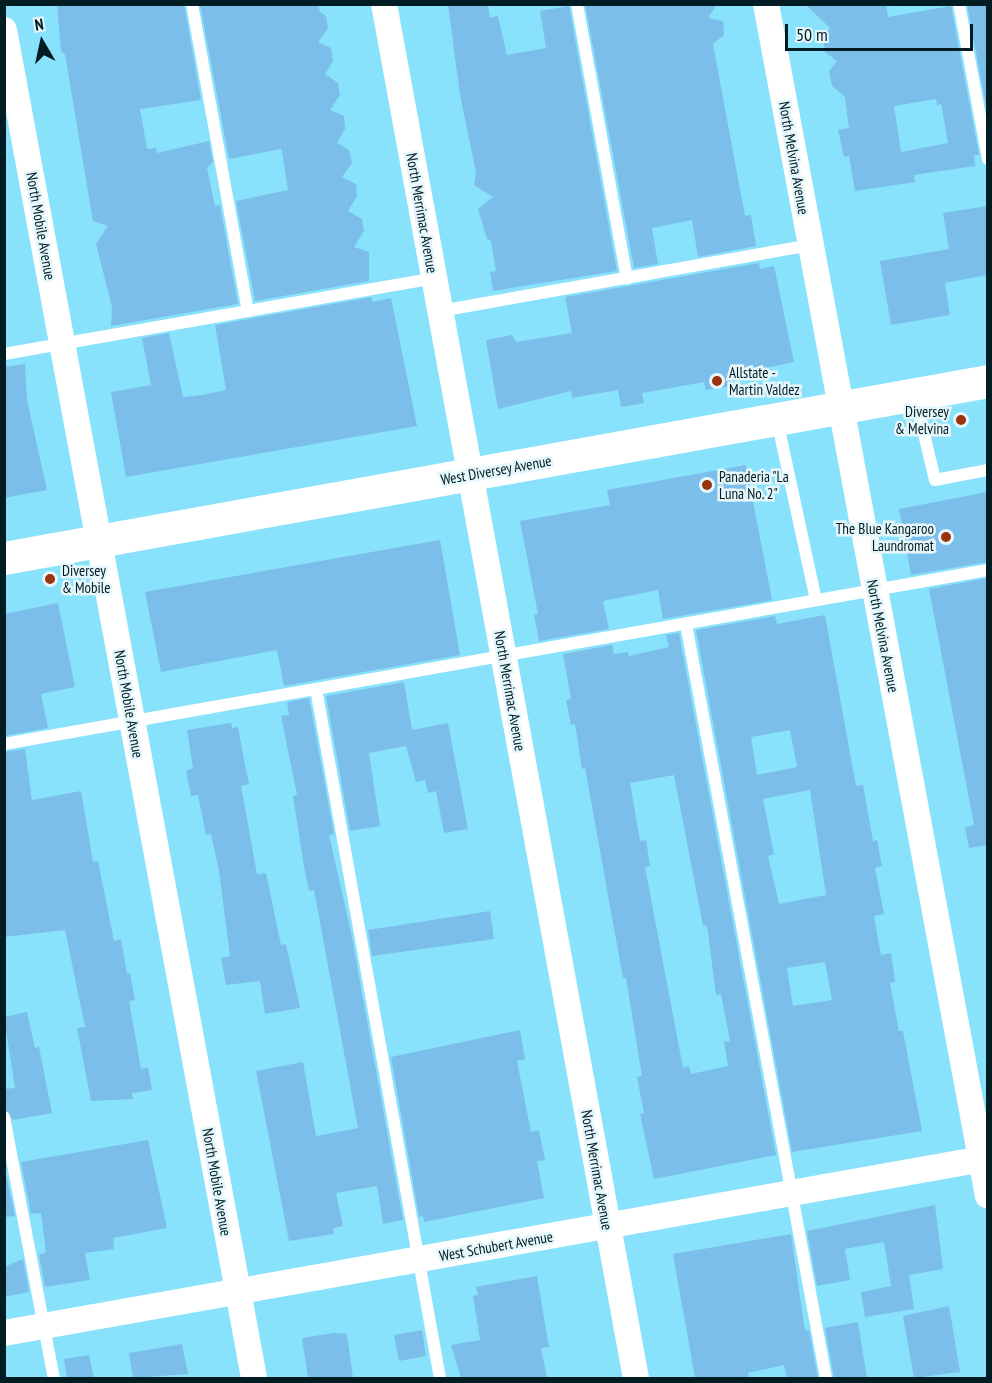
<!DOCTYPE html>
<html>
<head>
<meta charset="utf-8">
<style>
	body { margin:0 }
	#map { position:relative; width:992px; height:1383px; overflow:hidden; background:#89e2fb; font-family:"PT Sans Narrow",sans-serif }
	div>[style] { position:absolute }
	.building>* { inset:0; background:#7bbee9 }
	.service>* { height:12px; margin:-6px; padding:0 6px; transform-origin:6px; border-radius:6px; background:#fff }
	.minor>* { height:26px; margin:-13px; padding:0 13px; transform-origin:13px; border-radius:13px; background:#fff }
	.secondary>* { height:33px; margin:-16.5px; padding:0 16.5px; transform-origin:16.5px; border-radius:16.5px; background:#fff }
	.dots>* { width:16px; height:16px; translate:-50% -50%; box-sizing:border-box; border:3px solid #e6f7fc; border-radius:50% }
	span { translate:-50% -50%; white-space:nowrap; text-align:center; line-height:1.15; -webkit-text-stroke:5px #e6f7fc; paint-order:stroke }
	.street-label { font-size:15px; color:#011c23 }
	.poi-label { font-size:15px; color:#011c23 }
	.left { translate:0 -50%; text-align:left }
	.right { translate:-100% -50%; text-align:right }
	.frame { position:absolute; inset:0; border:6px solid #011c23; pointer-events:none }
	.north { position:absolute; left:12px; top:12px; width:60px; height:60px; -webkit-text-stroke:4px #e6f7fc; paint-order:stroke; rotate:351deg; font-size:16px; font-weight:700; line-height:24px; text-align:center; color:#011c23 }
	.north::after { content:''; display:block; margin:auto; width:21px; height:27px; background:#011c23; clip-path:polygon(50% 0,100% 100%,50% 72%,0 100%) }
	.scale { position:absolute; left:785px; top:24px; width:188px; height:27px; box-sizing:border-box; border:3px solid #011c23; border-top:0; padding-left:8px; font-size:18px; line-height:21px; white-space:nowrap; color:#011c23; -webkit-text-stroke:4px #e6f7fc; paint-order:stroke }
</style>
</head>
<body>
<div id="map">
	<div class="building">
		<i style="clip-path:polygon(57px 4px,184px 4px,201px 100px,140px 109px,147px 149px,156px 148px,157px 153px,209px 141px,213px 162px,207px 168px,215px 206px,220px 205px,238px 304px,111px 326px,112px 307px,96px 244px,108px 226px,93px 221px,65px 54px,61px 52px)"></i>
		<i style="clip-path:polygon(200px 4px,318px 4px,320px 12px,326px 16px,328px 28px,318px 42px,331px 48px,333px 61px,325px 74px,338px 83px,340px 95px,330px 110px,344px 116px,345px 129px,337px 143px,349px 150px,352px 163px,342px 177px,356px 184px,357px 196px,348px 211px,362px 219px,364px 231px,354px 247px,369px 252px,369px 281px,255px 301px,236px 201px,288px 190px,282px 152px,281px 149px,229px 159px)"></i>
		<i style="clip-path:polygon(448px 4px,488px 4px,490px 18px,498px 16px,507px 55px,546px 48px,540px 11px,569px 6px,617px 271px,493px 291px,490px 272px,496px 271px,491px 241px,487px 239px,478px 209px,493px 197px,474px 185px,476px 172px,460px 95px)"></i>
		<i style="clip-path:polygon(585px 4px,717px 4px,708px 18px,723px 21px,724px 35px,713px 44px,745px 216px,751px 215px,756px 246px,698px 257px,692px 220px,652px 228px,658px 264px,634px 268px)"></i>
		<i style="clip-path:polygon(evenodd,805px 4px,886px 4px,888px 17px,951px 6px,979px 155px,974px 155px,975px 166px,914px 175px,915px 182px,855px 191px,849px 156px,844px 157px,838px 130px,849px 128px,845px 97px,832px 86px,829px 71px,837px 61px,825px 52px,823px 37px,830px 28px,805px 4px,936px 99px,937px 105px,941px 104px,948px 143px,901px 152px,894px 106px,936px 99px)"></i>
		<i style="clip-path:polygon(967px 4px,987px 4px,987px 111px)"></i>
		<i style="clip-path:polygon(987px 206px,987px 275px,945px 283px,950px 315px,891px 325px,880px 261px,949px 249px,943px 213px)"></i>
		<i style="clip-path:polygon(759px 263px,760px 269px,774px 266px,794px 362px,730px 375px,732px 386px,706px 390px,704px 382px,642px 393px,644px 403px,621px 407px,618px 390px,572px 398px,571px 391px,498px 409px,486px 340px,512px 335px,516px 342px,572px 333px,565px 297px)"></i>
		<i style="clip-path:polygon(372px 297px,372px 302px,391px 298px,417px 426px,126px 477px,111px 392px,151px 385px,142px 338px,169px 333px,183px 397px,202px 395px,226px 390px,215px 325px)"></i>
		<i style="clip-path:polygon(25px 364px,27px 400px,47px 490px,4px 498px,4px 367px)"></i>
		<i style="clip-path:polygon(746px 465px,772px 600px,663px 619px,658px 590px,603px 601px,609px 629px,539px 641px,534px 615px,538px 614px,520px 521px,610px 505px,607px 490px)"></i>
		<i style="clip-path:polygon(987px 492px,987px 562px,911px 575px,899px 509px)"></i>
		<i style="clip-path:polygon(440px 540px,460px 655px,284px 686px,277px 650px,161px 672px,145px 592px)"></i>
		<i style="clip-path:polygon(987px 578px,987px 845px,969px 848px,965px 827px,974px 825px,929px 589px)"></i>
		<i style="clip-path:polygon(58px 603px,75px 687px,41px 694px,48px 728px,4px 736px,4px 614px)"></i>
		<i style="clip-path:polygon(evenodd,825px 615px,856px 786px,863px 785px,873px 841px,877px 840px,882px 866px,875px 868px,884px 914px,874px 916px,881px 955px,891px 953px,895px 982px,890px 983px,899px 1031px,903px 1031px,922px 1131px,792px 1152px,696px 630px,775px 616px,777px 624px,825px 615px,790px 730px,797px 767px,757px 775px,751px 737px,790px 730px,825px 615px,810px 790px,826px 895px,779px 904px,768px 856px,774px 854px,763px 799px,810px 790px,825px 615px,825px 962px,832px 1000px,793px 1006px,787px 968px,825px 962px)"></i>
		<i style="clip-path:polygon(evenodd,679px 633px,776px 1155px,654px 1179px,640px 1114px,644px 1113px,637px 1077px,642px 1076px,626px 978px,623px 978px,585px 768px,582px 769px,575px 724px,571px 725px,566px 700px,571px 699px,563px 654px,612px 645px,614px 654px,628px 652px,629px 656px,669px 647px,666px 635px,679px 633px,674px 775px,703px 926px,707px 925px,716px 995px,721px 994px,730px 1041px,724px 1042px,728px 1066px,691px 1074px,689px 1066px,683px 1068px,645px 867px,650px 866px,646px 840px,640px 841px,630px 783px,674px 775px)"></i>
		<i style="clip-path:polygon(404px 682px,412px 730px,448px 723px,468px 829px,444px 833px,436px 791px,428px 793px,425px 780px,416px 782px,406px 746px,369px 753px,380px 826px,350px 831px,326px 696px)"></i>
		<i style="clip-path:polygon(309px 698px,334px 834px,329px 835px,351px 932px,403px 1220px,383px 1224px,377px 1186px,336px 1193px,343px 1226px,333px 1228px,334px 1234px,289px 1241px,256px 1071px,303px 1062px,316px 1136px,358px 1128px,314px 890px,309px 891px,304px 867px,293px 796px,297px 795px,281px 716px,289px 715px,287px 702px)"></i>
		<i style="clip-path:polygon(231px 723px,232px 728px,238px 727px,245px 765px,249px 784px,241px 786px,257px 874px,266px 873px,281px 945px,286px 944px,300px 1008px,265px 1014px,260px 981px,226px 985px,221px 958px,230px 956px,219px 871px,211px 834px,206px 835px,198px 795px,191px 796px,186px 771px,193px 768px,187px 730px)"></i>
		<i style="clip-path:polygon(25px 749px,32px 800px,81px 791px,93px 862px,98px 861px,114px 941px,121px 939px,127px 974px,130px 973px,135px 1000px,129px 1001px,141px 1069px,148px 1067px,152px 1090px,132px 1093px,133px 1099px,91px 1101px,77px 1028px,85px 1027px,65px 930px,4px 937px,4px 752px)"></i>
		<i style="clip-path:polygon(490px 911px,494px 939px,372px 956px,368px 930px)"></i>
		<i style="clip-path:polygon(27px 1012px,35px 1048px,39px 1047px,52px 1113px,13px 1120px,4px 1109px,4px 1089px,15px 1088px,4px 1017px)"></i>
		<i style="clip-path:polygon(520px 1030px,525px 1059px,517px 1061px,531px 1132px,539px 1130px,545px 1160px,537px 1161px,544px 1198px,424px 1222px,423px 1216px,419px 1217px,391px 1057px)"></i>
		<i style="clip-path:polygon(148px 1140px,167px 1228px,113px 1238px,114px 1249px,85px 1253px,90px 1280px,45px 1287px,39px 1255px,46px 1252px,41px 1213px,31px 1214px,21px 1162px)"></i>
		<i style="clip-path:polygon(4px 1165px,15px 1216px,4px 1217px)"></i>
		<i style="clip-path:polygon(935px 1205px,943px 1269px,909px 1275px,914px 1309px,865px 1317px,861px 1292px,891px 1286px,884px 1242px,845px 1249px,850px 1280px,817px 1286px,807px 1231px)"></i>
		<i style="clip-path:polygon(791px 1234px,805px 1331px,809px 1330px,818px 1378px,787px 1378px,784px 1365px,748px 1373px,749px 1378px,695px 1378px,673px 1254px)"></i>
		<i style="clip-path:polygon(23px 1259px,29px 1292px,4px 1297px,4px 1267px)"></i>
		<i style="clip-path:polygon(537px 1276px,549px 1347px,541px 1348px,547px 1378px,461px 1378px,451px 1345px,480px 1340px,473px 1296px,478px 1295px,476px 1287px)"></i>
		<i style="clip-path:polygon(949px 1306px,960px 1372px,914px 1378px,903px 1316px)"></i>
		<i style="clip-path:polygon(858px 1322px,867px 1378px,834px 1378px,825px 1328px)"></i>
		<i style="clip-path:polygon(422px 1330px,426px 1356px,399px 1361px,394px 1335px)"></i>
		<i style="clip-path:polygon(334px 1333px,347px 1334px,353px 1378px,308px 1378px,302px 1338px)"></i>
		<i style="clip-path:polygon(182px 1344px,188px 1374px,133px 1378px,129px 1353px)"></i>
		<i style="clip-path:polygon(89px 1355px,94px 1378px,67px 1378px,64px 1359px)"></i>
	</div>
	<div class="service">
		<i style="left:192px;top:4px;width:312px;rotate:79.7deg"></i>
		<i style="left:577px;top:4px;width:279px;rotate:79.7deg"></i>
		<i style="left:959px;top:4px;width:158px;rotate:79.4deg"></i>
		<i style="left:440px;top:311px;width:376px;rotate:-10.1deg"></i>
		<i style="left:4px;top:354px;width:437px;rotate:-10deg"></i>
		<i style="left:915px;top:396px;width:86px;rotate:76.6deg"></i>
		<i style="left:935px;top:480px;width:54px;rotate:-10.7deg"></i>
		<i style="left:777px;top:420px;width:184px;rotate:77.8deg"></i>
		<i style="left:686px;top:624px;width:767px;rotate:79.48deg"></i>
		<i style="left:316px;top:689px;width:700px;rotate:79.8deg"></i>
		<i style="left:4px;top:744px;width:999px;rotate:-10.03deg"></i>
		<i style="left:4px;top:1117px;width:266px;rotate:79.2deg"></i>
	</div>
	<div class="minor">
		<i style="left:384px;top:4px;width:1397px;rotate:79.61deg"></i>
		<i style="left:766px;top:4px;width:1212px;rotate:79.45deg"></i>
		<i style="left:4px;top:30px;width:1371px;rotate:79.49deg"></i>
		<i style="left:4px;top:1333px;width:999px;rotate:-10.08deg"></i>
	</div>
	<div class="secondary">
		<i style="left:4px;top:558px;width:1000px;rotate:-10.2deg"></i>
	</div>
	<div class="dots">
		<i style="left:717px;top:381px;background:#9a330e"></i>
		<i style="left:961px;top:420px;background:#9a330e"></i>
		<i style="left:707px;top:485px;background:#9a330e"></i>
		<i style="left:946px;top:537px;background:#9a330e"></i>
		<i style="left:50px;top:579px;background:#9a330e"></i>
	</div>
	<div class="street-label">
		<span style="left:794px;top:158px;rotate:80deg">North Melvina Avenue</span>
		<span style="left:422px;top:213px;rotate:80deg">North Merrimac Avenue</span>
		<span style="left:41px;top:226px;rotate:80deg">North Mobile Avenue</span>
		<span style="left:496px;top:470px;rotate:-10deg">West Diversey Avenue</span>
		<span style="left:883px;top:636px;rotate:79deg">North Melvina Avenue</span>
		<span style="left:510px;top:691px;rotate:80deg">North Merrimac Avenue</span>
		<span style="left:129px;top:704px;rotate:80deg">North Mobile Avenue</span>
		<span style="left:597px;top:1170px;rotate:80deg">North Merrimac Avenue</span>
		<span style="left:217px;top:1182px;rotate:80deg">North Mobile Avenue</span>
		<span style="left:496px;top:1246px;rotate:-10deg">West Schubert Avenue</span>
	</div>
	<div class="poi-label">
		<span class="left" style="left:729px;top:381px">Allstate -<br>Martin Valdez</span>
		<span class="right" style="left:949px;top:420px">Diversey<br>&amp; Melvina</span>
		<span class="left" style="left:719px;top:485px">Panaderia "La<br>Luna No. 2"</span>
		<span class="right" style="left:934px;top:537px">The Blue Kangaroo<br>Laundromat</span>
		<span class="left" style="left:62px;top:579px">Diversey<br>&amp; Mobile</span>
	</div>
	<div class="frame"></div>
	<div class="north">N</div>
	<div class="scale">50 m</div>
</div>
</body>
</html>
